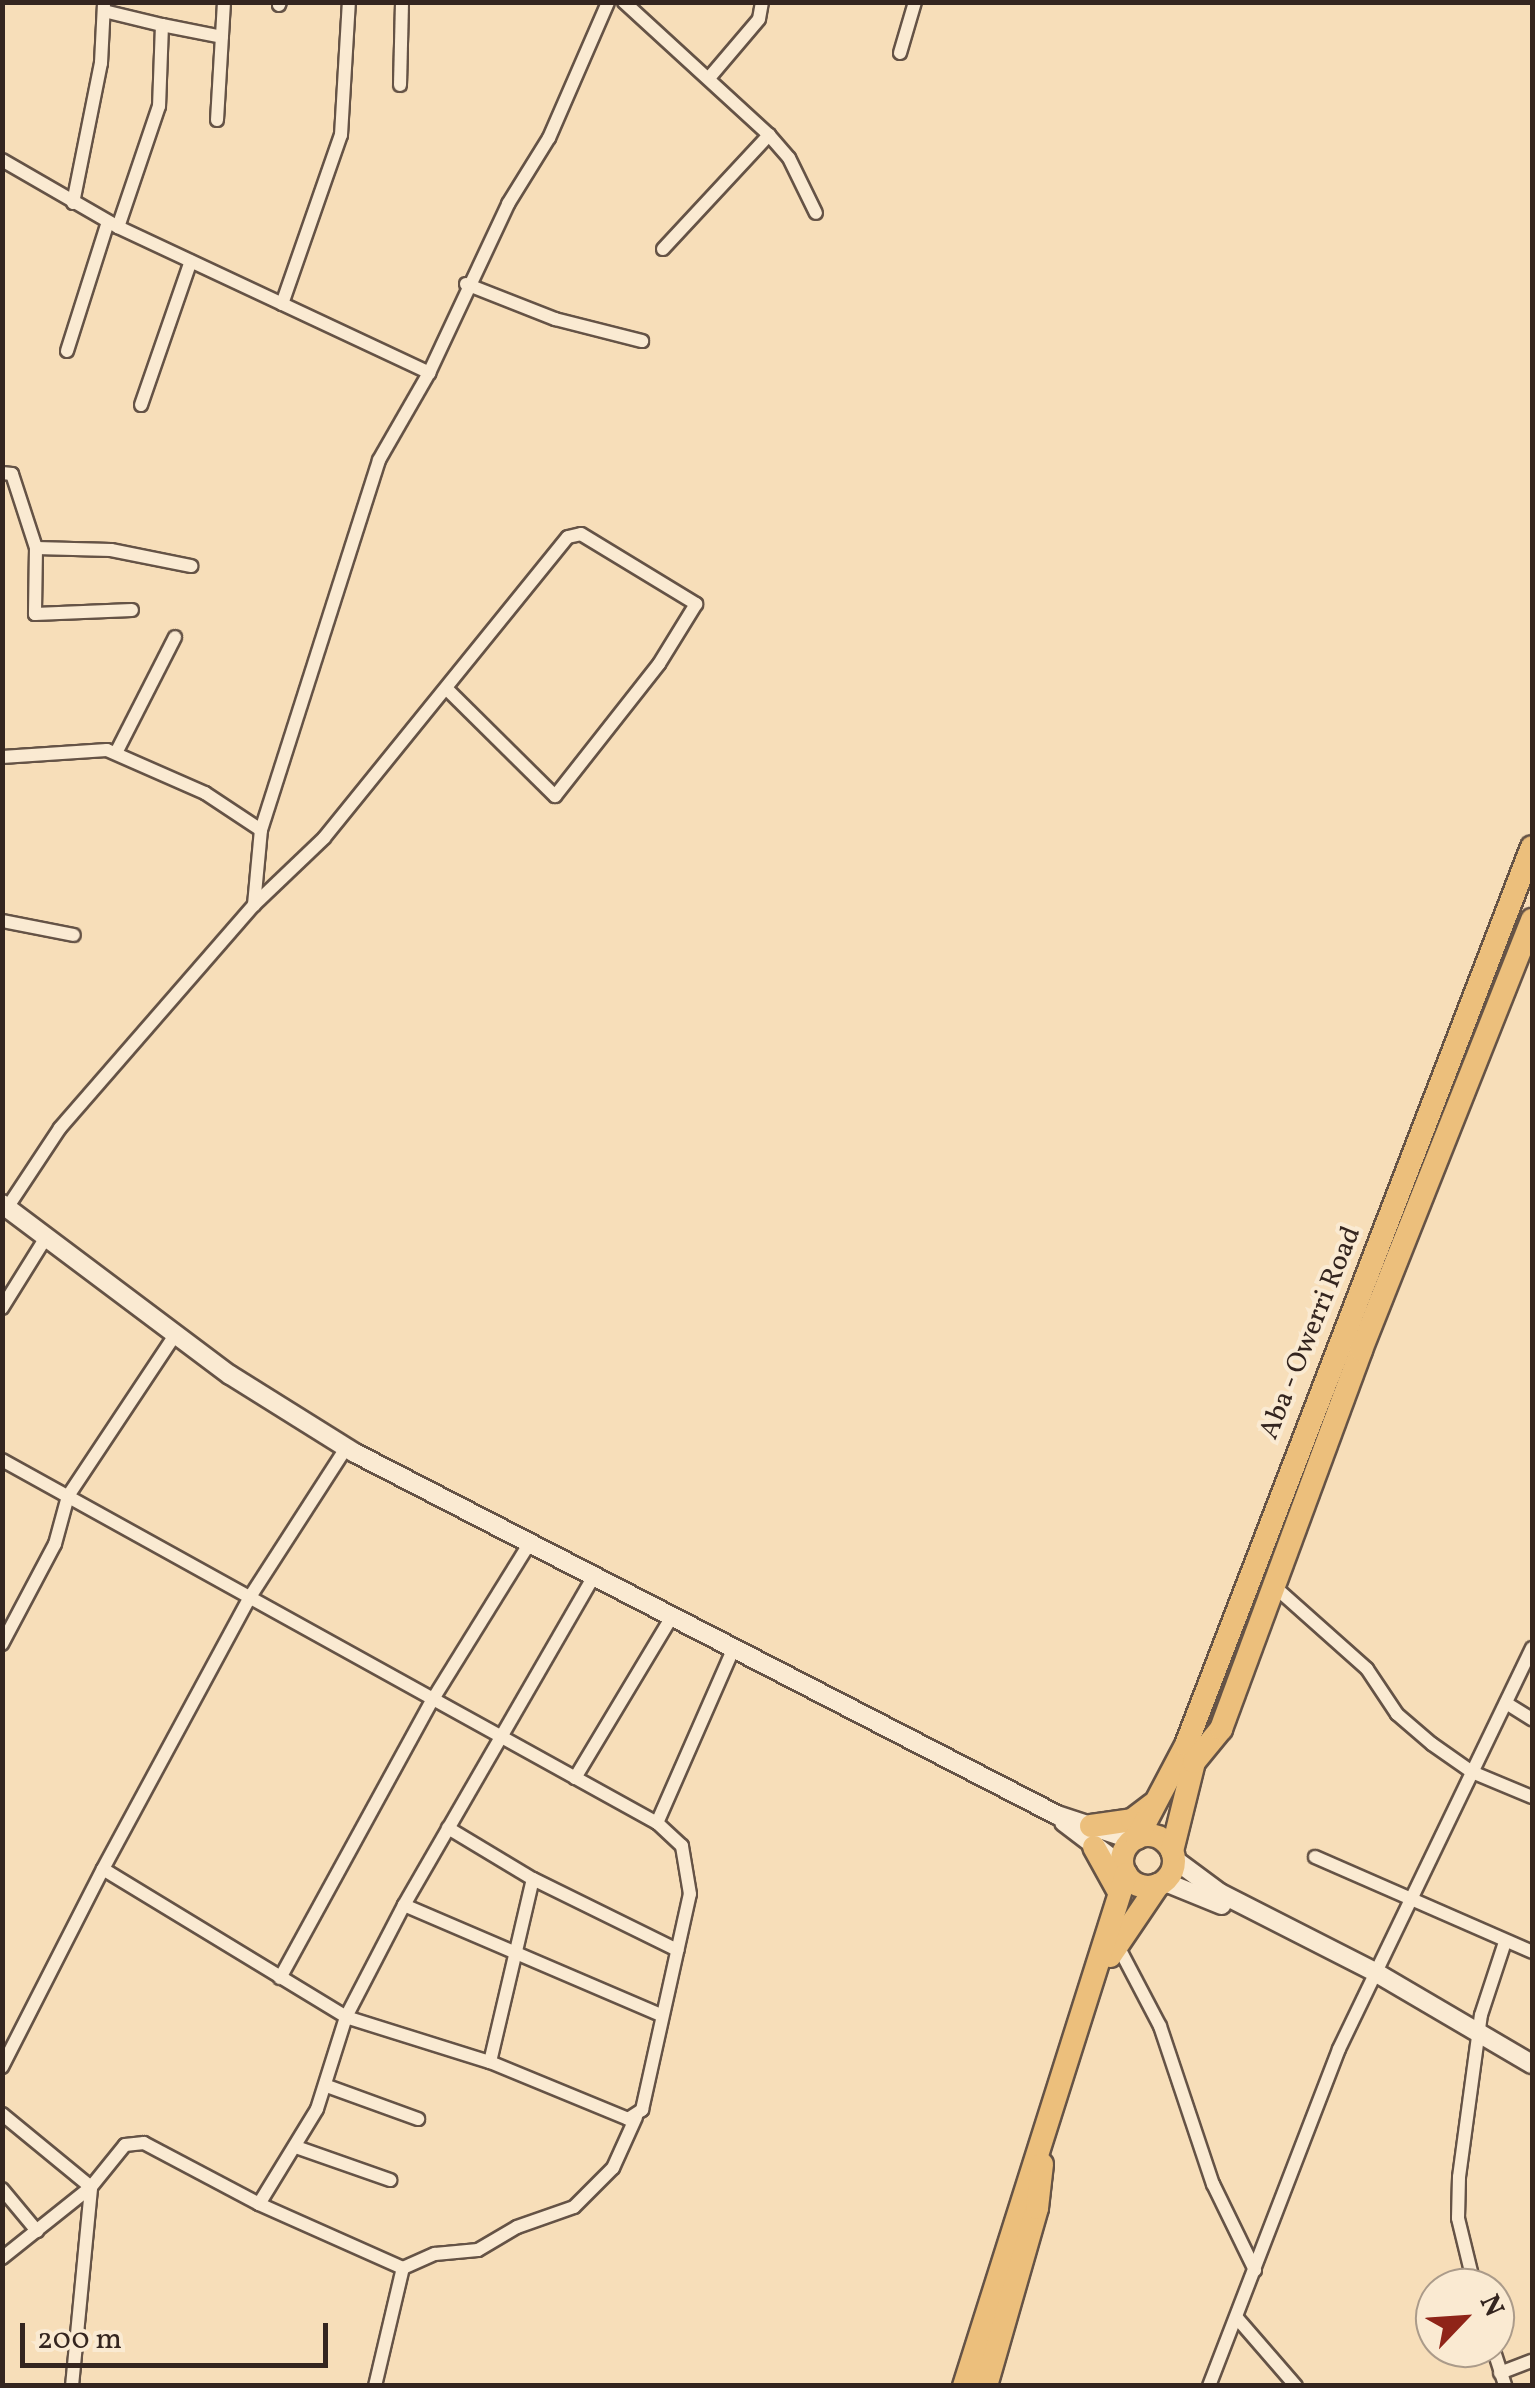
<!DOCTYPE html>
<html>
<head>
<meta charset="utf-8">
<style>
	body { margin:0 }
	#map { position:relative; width:1535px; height:2388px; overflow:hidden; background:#f7deb9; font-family:Vollkorn,serif }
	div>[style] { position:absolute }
	.roads { filter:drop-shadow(2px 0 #655346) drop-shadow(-2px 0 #655346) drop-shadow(0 2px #655346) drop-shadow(0 -2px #655346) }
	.street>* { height:12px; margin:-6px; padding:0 6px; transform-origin:6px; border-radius:6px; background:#faead2 }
	.secondary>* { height:18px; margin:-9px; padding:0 9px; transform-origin:9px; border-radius:9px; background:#faead2 }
	.highway>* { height:22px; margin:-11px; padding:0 11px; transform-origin:11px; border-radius:11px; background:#ecbf7c }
	.highway>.ring { margin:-11px; padding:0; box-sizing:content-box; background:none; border:22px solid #ecbf7c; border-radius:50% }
	span { translate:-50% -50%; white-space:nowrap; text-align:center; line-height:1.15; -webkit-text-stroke:8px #faead2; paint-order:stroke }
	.street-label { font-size:28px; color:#34251f }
	.frame { position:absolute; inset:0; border:5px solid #34251f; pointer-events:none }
	.north { position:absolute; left:1415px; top:2268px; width:100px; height:100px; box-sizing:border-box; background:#faead2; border:2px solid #ab9b8a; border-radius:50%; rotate:65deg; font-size:28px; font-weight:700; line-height:40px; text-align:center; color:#34251f }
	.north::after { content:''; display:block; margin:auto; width:35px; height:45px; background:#8f2418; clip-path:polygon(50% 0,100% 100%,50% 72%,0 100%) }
	.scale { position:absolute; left:20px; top:2323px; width:308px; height:45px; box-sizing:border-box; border:5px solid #34251f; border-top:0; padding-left:12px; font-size:30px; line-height:35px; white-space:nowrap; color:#34251f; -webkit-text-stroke:8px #faead2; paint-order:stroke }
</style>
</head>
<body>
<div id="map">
	<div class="roads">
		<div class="street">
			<i style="left:624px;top:2px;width:197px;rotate:42.5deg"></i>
			<i style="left:769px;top:135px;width:30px;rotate:49deg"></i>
			<i style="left:789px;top:158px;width:61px;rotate:63.9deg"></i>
			<i style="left:279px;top:5px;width:3px;rotate:-72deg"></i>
			<i style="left:104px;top:11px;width:60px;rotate:13.6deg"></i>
			<i style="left:162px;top:25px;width:81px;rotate:92.1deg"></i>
			<i style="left:159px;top:106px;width:128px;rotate:108.7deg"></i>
			<i style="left:162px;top:25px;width:61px;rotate:11.3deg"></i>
			<i style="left:900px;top:53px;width:53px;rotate:-73.6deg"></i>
			<i style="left:709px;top:78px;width:77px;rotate:-49.7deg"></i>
			<i style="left:759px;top:19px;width:17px;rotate:-80deg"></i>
			<i style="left:400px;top:85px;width:83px;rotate:-88.6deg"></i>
			<i style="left:217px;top:120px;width:118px;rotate:-86.6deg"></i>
			<i style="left:2px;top:160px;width:134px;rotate:30deg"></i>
			<i style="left:118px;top:227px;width:344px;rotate:25.1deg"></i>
			<i style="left:73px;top:203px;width:143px;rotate:-78.7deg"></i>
			<i style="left:101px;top:63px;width:59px;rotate:-87.1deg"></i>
			<i style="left:663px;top:249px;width:156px;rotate:-47.1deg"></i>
			<i style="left:466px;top:284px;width:96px;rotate:21.5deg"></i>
			<i style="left:555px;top:319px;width:90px;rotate:14.2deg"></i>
			<i style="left:282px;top:304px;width:179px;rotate:-70.8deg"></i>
			<i style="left:341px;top:135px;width:133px;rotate:-86.6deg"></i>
			<i style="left:67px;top:351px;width:135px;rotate:-72.4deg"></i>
			<i style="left:141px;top:405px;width:152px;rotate:-70.9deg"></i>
			<i style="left:2px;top:473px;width:10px;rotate:6deg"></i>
			<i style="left:12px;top:474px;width:78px;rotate:72deg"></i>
			<i style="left:36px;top:548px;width:75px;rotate:1.5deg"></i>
			<i style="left:111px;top:550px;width:82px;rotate:11.3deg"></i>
			<i style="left:36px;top:548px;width:66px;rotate:90.9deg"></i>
			<i style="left:35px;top:614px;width:97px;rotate:-2.4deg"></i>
			<i style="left:116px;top:753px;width:130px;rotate:-63deg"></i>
			<i style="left:2px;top:757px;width:105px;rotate:-3.8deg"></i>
			<i style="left:107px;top:750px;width:107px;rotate:23.7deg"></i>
			<i style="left:205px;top:793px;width:67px;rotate:33.5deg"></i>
			<i style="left:254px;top:905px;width:97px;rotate:-43.7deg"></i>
			<i style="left:324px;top:838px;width:387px;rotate:-51deg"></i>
			<i style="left:568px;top:537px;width:13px;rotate:-13deg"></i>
			<i style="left:581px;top:534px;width:135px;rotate:31.3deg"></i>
			<i style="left:696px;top:604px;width:70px;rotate:121.7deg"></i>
			<i style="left:659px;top:664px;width:168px;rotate:128.2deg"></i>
			<i style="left:555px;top:796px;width:152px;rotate:-135.3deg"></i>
			<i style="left:2px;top:921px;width:73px;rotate:11deg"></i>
			<i style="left:7px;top:1208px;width:96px;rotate:-56.5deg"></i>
			<i style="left:60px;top:1128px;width:296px;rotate:-49deg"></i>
			<i style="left:254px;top:905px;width:75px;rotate:-84.7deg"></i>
			<i style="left:261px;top:830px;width:388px;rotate:-72.3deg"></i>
			<i style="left:379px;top:460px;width:100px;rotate:-60.1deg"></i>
			<i style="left:429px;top:373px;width:187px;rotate:-64.9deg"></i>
			<i style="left:508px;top:204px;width:78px;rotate:-58.2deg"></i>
			<i style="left:549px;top:138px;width:148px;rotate:-66.5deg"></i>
			<i style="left:2px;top:1308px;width:81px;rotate:-58.1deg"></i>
			<i style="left:346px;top:1448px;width:177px;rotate:122.8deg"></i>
			<i style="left:250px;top:1597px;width:309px;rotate:118.4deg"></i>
			<i style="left:103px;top:1869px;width:285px;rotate:31.3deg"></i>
			<i style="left:346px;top:2017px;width:151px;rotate:17.4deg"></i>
			<i style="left:490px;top:2062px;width:149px;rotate:22.4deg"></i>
			<i style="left:628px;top:2119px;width:17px;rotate:-33deg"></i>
			<i style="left:642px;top:2110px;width:221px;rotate:-77.5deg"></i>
			<i style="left:690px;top:1894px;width:49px;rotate:-99.5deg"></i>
			<i style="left:682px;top:1846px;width:34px;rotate:-137deg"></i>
			<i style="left:2px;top:1460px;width:749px;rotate:29deg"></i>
			<i style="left:657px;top:1823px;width:189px;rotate:-66.3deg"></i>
			<i style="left:1275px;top:1587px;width:123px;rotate:41.7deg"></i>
			<i style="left:1367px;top:1669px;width:54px;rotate:56.3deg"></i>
			<i style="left:1397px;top:1714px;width:46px;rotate:40.6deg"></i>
			<i style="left:1432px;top:1744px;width:49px;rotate:35deg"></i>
			<i style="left:1472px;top:1772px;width:65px;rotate:22.6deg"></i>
			<i style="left:2px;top:1644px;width:113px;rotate:-62.1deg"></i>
			<i style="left:55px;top:1544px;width:50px;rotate:-74.8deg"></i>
			<i style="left:68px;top:1496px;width:193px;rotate:-56.4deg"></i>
			<i style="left:1506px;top:1703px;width:31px;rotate:32deg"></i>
			<i style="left:575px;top:1778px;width:187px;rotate:-59deg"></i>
			<i style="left:448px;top:1828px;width:99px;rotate:31deg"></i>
			<i style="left:533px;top:1879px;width:161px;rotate:26.2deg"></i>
			<i style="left:1315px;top:1857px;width:237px;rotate:23.6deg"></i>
			<i style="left:404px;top:1905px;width:280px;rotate:23.2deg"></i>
			<i style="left:1119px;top:1948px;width:88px;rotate:62.3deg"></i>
			<i style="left:1160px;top:2026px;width:167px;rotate:71.5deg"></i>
			<i style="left:1213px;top:2184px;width:96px;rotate:64deg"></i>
			<i style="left:280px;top:1978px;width:318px;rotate:-61.3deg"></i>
			<i style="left:433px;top:1699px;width:180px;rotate:-58.2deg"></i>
			<i style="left:490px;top:2062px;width:188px;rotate:-76.8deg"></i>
			<i style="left:2px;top:2067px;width:222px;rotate:-63deg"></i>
			<i style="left:327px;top:2086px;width:97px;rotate:19.9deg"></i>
			<i style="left:2px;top:2114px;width:115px;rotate:39.4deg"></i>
			<i style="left:91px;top:2187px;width:114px;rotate:141.4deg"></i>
			<i style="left:296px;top:2147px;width:100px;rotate:19.3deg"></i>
			<i style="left:2px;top:2189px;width:55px;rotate:50.2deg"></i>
			<i style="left:259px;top:2204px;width:111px;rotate:-58.6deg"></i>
			<i style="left:317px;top:2109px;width:96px;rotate:-72.5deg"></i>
			<i style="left:346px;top:2017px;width:126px;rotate:-62.6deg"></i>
			<i style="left:404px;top:1905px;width:378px;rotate:-60deg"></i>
			<i style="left:1475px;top:2288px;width:72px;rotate:-103.7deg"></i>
			<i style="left:1458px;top:2218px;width:41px;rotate:-88.6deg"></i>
			<i style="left:1459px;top:2177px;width:163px;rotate:-82.3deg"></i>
			<i style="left:1481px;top:2015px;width:77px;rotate:-71.8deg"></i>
			<i style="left:1237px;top:2318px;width:90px;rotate:49.1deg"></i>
			<i style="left:1493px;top:2348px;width:40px;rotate:72deg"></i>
			<i style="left:1500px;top:2373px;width:34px;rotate:-21deg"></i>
			<i style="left:72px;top:2386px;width:200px;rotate:-84.5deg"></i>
			<i style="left:91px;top:2187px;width:54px;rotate:-51deg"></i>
			<i style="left:125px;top:2145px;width:19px;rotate:-6deg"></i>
			<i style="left:144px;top:2143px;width:130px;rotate:27.9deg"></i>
			<i style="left:259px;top:2204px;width:158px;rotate:24deg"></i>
			<i style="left:403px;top:2268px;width:35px;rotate:-24deg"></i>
			<i style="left:435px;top:2254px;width:43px;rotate:-5.3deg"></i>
			<i style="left:478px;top:2250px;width:45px;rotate:-30.5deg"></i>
			<i style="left:517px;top:2227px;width:60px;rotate:-19.3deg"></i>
			<i style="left:574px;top:2207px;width:55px;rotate:-45deg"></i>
			<i style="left:613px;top:2168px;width:56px;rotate:-65.7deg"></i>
			<i style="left:375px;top:2386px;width:121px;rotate:-76.7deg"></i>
			<i style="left:1209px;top:2386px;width:361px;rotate:-68.9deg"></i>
			<i style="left:1339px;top:2049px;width:445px;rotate:-64.3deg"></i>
		</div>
		<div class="secondary">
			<i style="left:2px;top:1204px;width:285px;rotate:36.9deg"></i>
			<i style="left:230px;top:1375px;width:147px;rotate:32deg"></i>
			<i style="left:355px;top:1453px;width:790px;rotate:27.28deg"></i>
			<i style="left:1057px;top:1815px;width:80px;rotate:18.2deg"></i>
			<i style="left:1064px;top:1822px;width:74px;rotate:37.3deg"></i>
			<i style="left:1174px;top:1859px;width:57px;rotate:36.5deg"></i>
			<i style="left:1220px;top:1893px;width:174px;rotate:27deg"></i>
			<i style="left:1375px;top:1972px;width:182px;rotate:30.4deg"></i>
			<i style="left:1165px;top:1882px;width:61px;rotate:22deg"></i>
		</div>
		<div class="highway">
			<i style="left:1091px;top:1826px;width:41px;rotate:-8.3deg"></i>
			<i style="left:1132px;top:1820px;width:26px;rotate:-37deg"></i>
			<i class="ring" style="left:1122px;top:1835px;width:30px;height:30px"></i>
			<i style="left:1137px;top:1838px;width:105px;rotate:-62.2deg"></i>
			<i style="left:1186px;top:1745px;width:962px;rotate:-68.93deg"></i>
			<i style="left:1094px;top:1847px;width:51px;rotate:60.9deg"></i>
			<i style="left:1172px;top:1851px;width:92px;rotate:-76.1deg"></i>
			<i style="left:1194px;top:1762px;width:43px;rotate:-50.7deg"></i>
			<i style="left:1221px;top:1729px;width:404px;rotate:-69.7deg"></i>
			<i style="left:1361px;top:1350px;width:463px;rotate:-68.3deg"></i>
			<i style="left:1110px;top:1956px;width:86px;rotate:-55.9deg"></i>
			<i style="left:964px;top:2386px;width:537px;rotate:-72.44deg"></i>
			<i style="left:986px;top:2386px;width:185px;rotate:-74deg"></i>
			<i style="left:1037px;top:2208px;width:44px;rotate:-83.5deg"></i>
		</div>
	</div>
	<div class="street-label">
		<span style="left:1311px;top:1333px;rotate:-68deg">Aba - Owerri Road</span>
	</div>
	<div class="frame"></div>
	<div class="north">N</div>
	<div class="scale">200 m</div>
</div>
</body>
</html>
